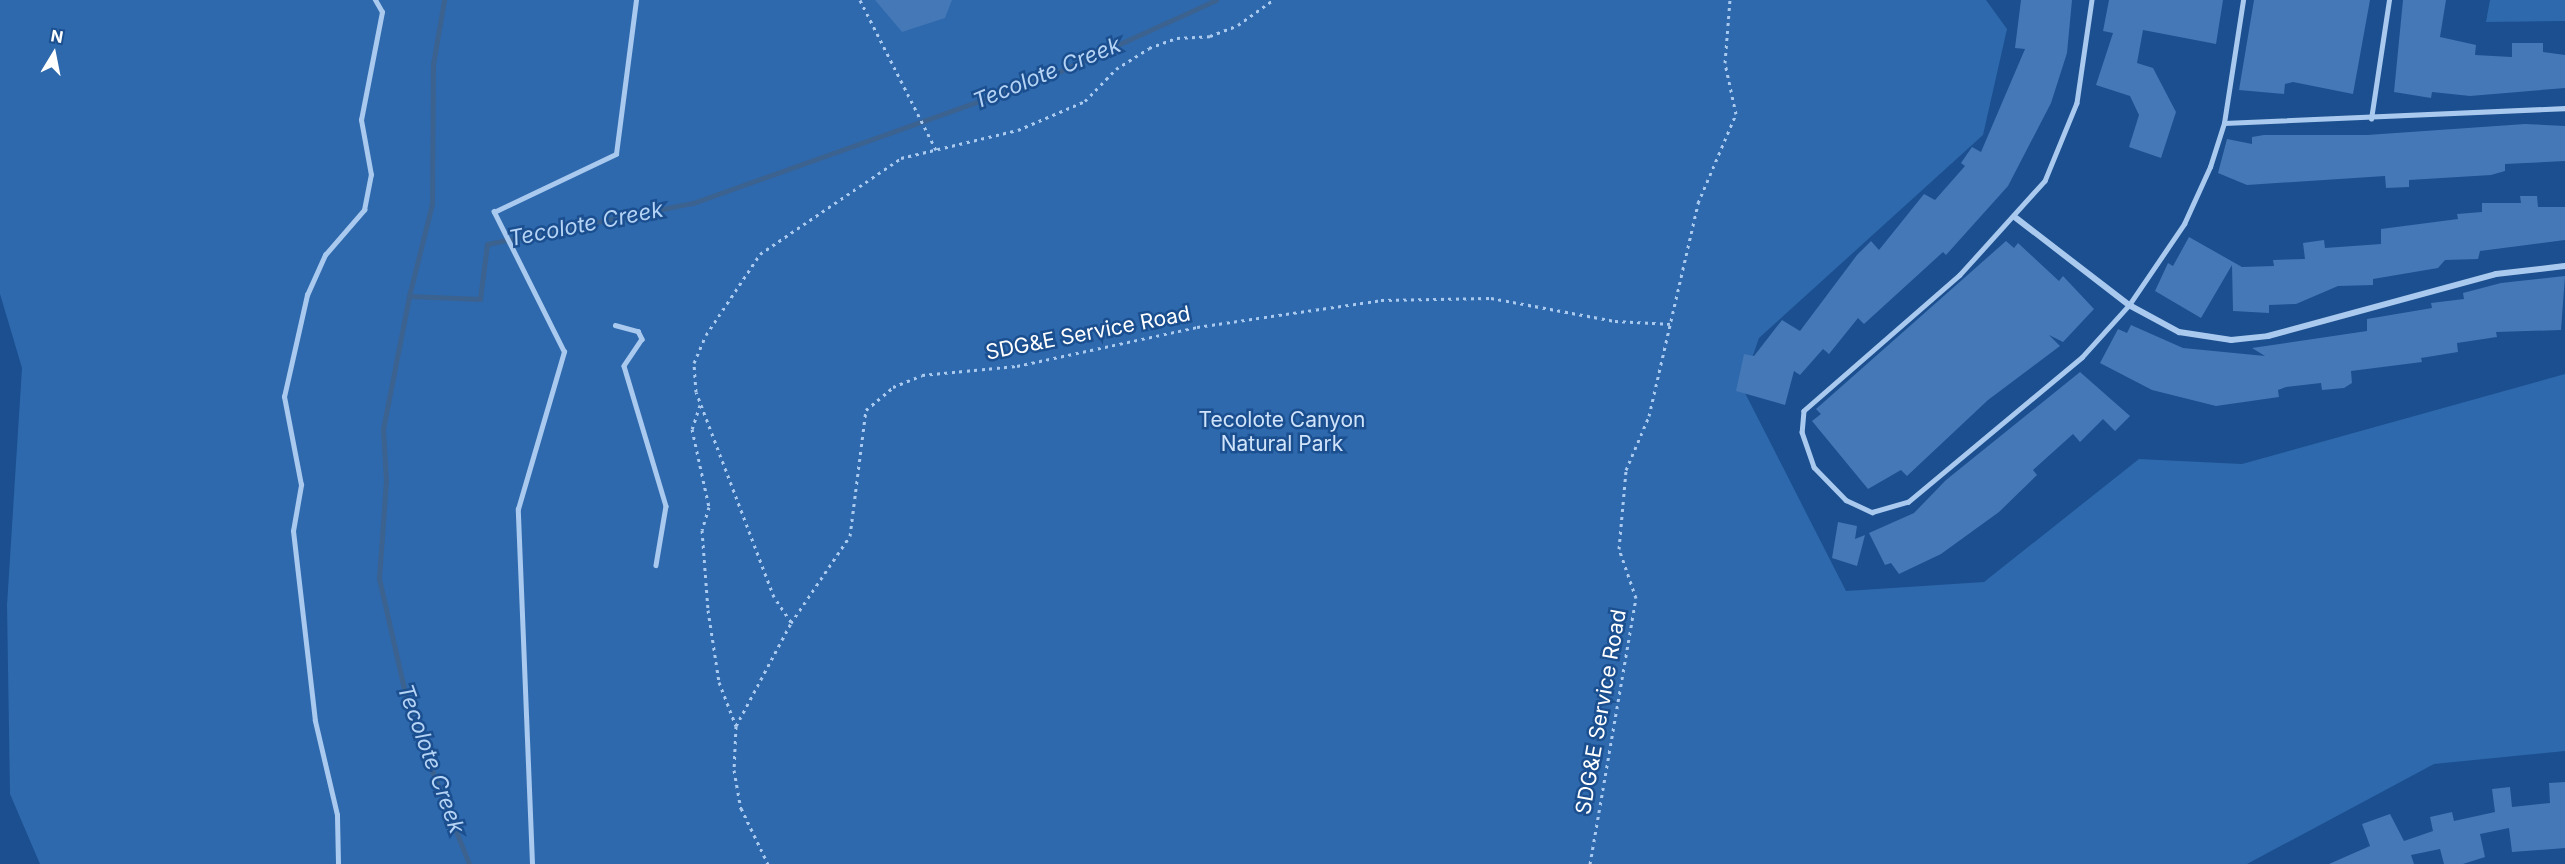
<!DOCTYPE html>
<html>
<head>
<meta charset="utf-8">
<style>
	body { margin:0 }
	#map { position:relative; width:2565px; height:864px; overflow:hidden; background:#1b4f8f; font-family:Inter,sans-serif }
	div>[style] { position:absolute }
	.green>* { inset:0; background:#2e69ad }
	.stream>* { height:5px; margin:-2.5px; padding:0 2.5px; transform-origin:2.5px; border-radius:2.5px; background:#3c6290 }
	.building>* { inset:0; background:#4478b7 }
	.path>* { height:3px; margin-top:-1.5px; transform-origin:0; background:repeating-linear-gradient(90deg,#a9c9ee 0 3px,transparent 0 7.5px) }
	.service>* { height:4.5px; margin:-2.25px; padding:0 2.25px; transform-origin:2.25px; border-radius:2.25px; background:#a9c9ee }
	.minor>* { height:6px; margin:-3px; padding:0 3px; transform-origin:3px; border-radius:3px; background:#a9c9ee }
	span { translate:-50% -50%; white-space:nowrap; text-align:center; line-height:1.15; -webkit-text-stroke:5px #1b4f8f; paint-order:stroke }
	.street-label { font-size:21px; color:#fff }
	.park-label { font-size:21px; color:#cfe3fa }
	.water-label { font-size:22px; color:#b5d3f5; font-style:italic }
	.north { position:absolute; left:24px; top:24px; width:60px; height:60px; -webkit-text-stroke:4px #1b4f8f; paint-order:stroke; rotate:10deg; font-size:16px; font-weight:700; line-height:24px; text-align:center; color:#fff }
	.north::after { content:''; display:block; margin:auto; width:21px; height:27px; background:#fff; clip-path:polygon(50% 0,100% 100%,50% 72%,0 100%) }
</style>
</head>
<body>
<div id="map">
	<div class="green">
		<i style="clip-path:polygon(0 0,1986px 0,2007px 29px,1983px 135px,1759px 338px,1742px 387px,1846px 591px,1984px 582px,2139px 459px,2242px 464px,2565px 374px,2565px 751px,2434px 764px,2247px 864px,40px 864px,10px 794px,7px 605px,22px 368px,0 294px)"></i>
		<i style="clip-path:polygon(2490px 0,2565px 0,2565px 21px,2486px 22px)"></i>
	</div>
	<div class="stream">
		<i style="left:409px;top:296px;width:95px;rotate:-76deg"></i>
		<i style="left:432px;top:204px;width:140px;rotate:-89.6deg"></i>
		<i style="left:433px;top:64px;width:65px;rotate:-80.2deg"></i>
		<i style="left:469px;top:864px;width:160px;rotate:-111.6deg"></i>
		<i style="left:410px;top:715px;width:140px;rotate:-102.8deg"></i>
		<i style="left:379px;top:578px;width:98px;rotate:-85.9deg"></i>
		<i style="left:386px;top:480px;width:51px;rotate:-93.4deg"></i>
		<i style="left:383px;top:429px;width:136px;rotate:-78.9deg"></i>
		<i style="left:409px;top:296px;width:71px;rotate:2.4deg"></i>
		<i style="left:480px;top:299px;width:55px;rotate:-82.7deg"></i>
		<i style="left:487px;top:244px;width:210px;rotate:-11.3deg"></i>
		<i style="left:693px;top:203px;width:374px;rotate:-19.6deg"></i>
		<i style="left:1045px;top:78px;width:188px;rotate:-24.5deg"></i>
	</div>
	<div class="building">
		<i style="clip-path:polygon(875px 0,952px 0,945px 18px,902px 32px)"></i>
		<i style="clip-path:polygon(2021px 0,2072px 0,2067px 53px,2051px 103px,2008px 186px,1946px 255px,1943px 252px,1864px 324px,1858px 318px,1829px 354px,1823px 349px,1800px 375px,1794px 371px,1785px 405px,1736px 391px,1744px 354px,1754px 356px,1782px 320px,1800px 331px,1857px 255px,1871px 241px,1879px 250px,1924px 194px,1935px 200px,1965px 166px,1961px 163px,1972px 147px,1981px 152px,2025px 49px,2015px 48px)"></i>
		<i style="clip-path:polygon(2109px 0,2223px 0,2216px 44px,2143px 30px,2137px 63px,2153px 68px,2176px 112px,2161px 158px,2129px 147px,2139px 115px,2130px 96px,2096px 85px,2113px 33px,2103px 31px)"></i>
		<i style="clip-path:polygon(2254px 0,2370px 0,2353px 94px,2293px 82px,2285px 84px,2284px 94px,2239px 90px)"></i>
		<i style="clip-path:polygon(2403px 0,2446px 0,2440px 37px,2476px 45px,2475px 55px,2512px 57px,2512px 43px,2543px 43px,2543px 52px,2565px 55px,2565px 88px,2470px 96px,2432px 92px,2431px 98px,2394px 92px)"></i>
		<i style="clip-path:polygon(2525px 124px,2565px 126px,2565px 161px,2505px 164px,2505px 171px,2491px 175px,2409px 180px,2409px 187px,2386px 188px,2385px 176px,2247px 185px,2218px 173px,2227px 139px,2252px 144px,2252px 137px,2264px 135px,2367px 135px)"></i>
		<i style="clip-path:polygon(2520px 196px,2537px 196px,2538px 207px,2565px 207px,2565px 240px,2480px 251px,2478px 259px,2445px 260px,2438px 268px,2373px 279px,2373px 285px,2338px 286px,2296px 304px,2269px 305px,2269px 313px,2233px 311px,2232px 265px,2201px 318px,2155px 291px,2168px 263px,2173px 266px,2189px 237px,2242px 267px,2274px 266px,2273px 260px,2305px 259px,2303px 243px,2324px 240px,2325px 248px,2381px 244px,2381px 229px,2458px 219px,2457px 214px,2482px 212px,2482px 203px,2521px 203px)"></i>
		<i style="clip-path:polygon(2006px 241px,2014px 248px,2018px 243px,2059px 281px,2063px 276px,2094px 309px,2063px 342px,2049px 335px,2060px 346px,1988px 400px,1907px 476px,1901px 470px,1868px 489px,1812px 421px,1821px 414px,1816px 409px)"></i>
		<i style="clip-path:polygon(2565px 276px,2561px 330px,2496px 332px,2497px 337px,2457px 343px,2458px 352px,2421px 358px,2422px 362px,2351px 371px,2352px 383px,2344px 388px,2322px 390px,2321px 383px,2286px 387px,2278px 390px,2279px 397px,2216px 406px,2152px 390px,2100px 363px,2118px 329px,2127px 333px,2131px 325px,2183px 348px,2265px 356px,2252px 348px,2367px 331px,2367px 319px,2432px 308px,2431px 303px,2464px 299px,2463px 293px,2501px 283px)"></i>
		<i style="clip-path:polygon(2080px 372px,2130px 416px,2115px 431px,2103px 419px,2080px 442px,2073px 434px,2033px 470px,2037px 475px,1999px 512px,1941px 554px,1899px 574px,1891px 563px,1885px 565px,1869px 533px,1914px 513px,1946px 480px)"></i>
		<i style="clip-path:polygon(1838px 522px,1857px 526px,1855px 539px,1865px 535px,1857px 566px,1832px 558px)"></i>
		<i style="clip-path:polygon(2565px 782px,2565px 848px,2512px 852px,2509px 828px,2480px 834px,2485px 857px,2463px 864px,2444px 864px,2440px 849px,2411px 855px,2414px 864px,2329px 864px,2370px 846px,2362px 824px,2390px 814px,2404px 841px,2433px 831px,2430px 817px,2452px 812px,2454px 821px,2495px 812px,2492px 789px,2510px 787px,2512px 807px,2550px 803px,2549px 783px)"></i>
	</div>
	<div class="path">
		<i style="left:860px;top:0;width:168px;rotate:63.1deg"></i>
		<i style="left:700px;top:405px;width:25px;rotate:108deg"></i>
		<i style="left:692px;top:429px;width:80px;rotate:77.7deg"></i>
		<i style="left:709px;top:507px;width:24px;rotate:107deg"></i>
		<i style="left:702px;top:530px;width:80px;rotate:85.7deg"></i>
		<i style="left:708px;top:610px;width:73px;rotate:81.3deg"></i>
		<i style="left:719px;top:682px;width:47px;rotate:68.9deg"></i>
		<i style="left:736px;top:726px;width:44px;rotate:92.6deg"></i>
		<i style="left:734px;top:770px;width:39px;rotate:80deg"></i>
		<i style="left:741px;top:808px;width:62px;rotate:64.3deg"></i>
		<i style="left:791px;top:622px;width:30px;rotate:-124deg"></i>
		<i style="left:774px;top:597px;width:219px;rotate:-110.8deg"></i>
		<i style="left:696px;top:392px;width:29px;rotate:-94deg"></i>
		<i style="left:694px;top:363px;width:30px;rotate:-67deg"></i>
		<i style="left:706px;top:335px;width:97px;rotate:-56.3deg"></i>
		<i style="left:760px;top:254px;width:171px;rotate:-34.2deg"></i>
		<i style="left:901px;top:158px;width:120px;rotate:-13.5deg"></i>
		<i style="left:1018px;top:130px;width:73px;rotate:-23.4deg"></i>
		<i style="left:1085px;top:101px;width:45px;rotate:-45.9deg"></i>
		<i style="left:1116px;top:69px;width:39px;rotate:-32deg"></i>
		<i style="left:1149px;top:48px;width:30px;rotate:-20deg"></i>
		<i style="left:1177px;top:38px;width:33px;rotate:-3deg"></i>
		<i style="left:1210px;top:36px;width:30px;rotate:-21deg"></i>
		<i style="left:1238px;top:25px;width:43px;rotate:-35.5deg"></i>
		<i style="left:736px;top:726px;width:117px;rotate:-61.9deg"></i>
		<i style="left:791px;top:623px;width:105px;rotate:-55.9deg"></i>
		<i style="left:850px;top:536px;width:127px;rotate:-82.8deg"></i>
		<i style="left:866px;top:410px;width:35px;rotate:-40deg"></i>
		<i style="left:893px;top:387px;width:31px;rotate:-22deg"></i>
		<i style="left:922px;top:375px;width:95px;rotate:-5.4deg"></i>
		<i style="left:1017px;top:366px;width:184px;rotate:-12.2deg"></i>
		<i style="left:1197px;top:327px;width:186px;rotate:-8.3deg"></i>
		<i style="left:1381px;top:300px;width:110px;rotate:-1deg"></i>
		<i style="left:1491px;top:298px;width:126px;rotate:10.5deg"></i>
		<i style="left:1615px;top:321px;width:57px;rotate:3deg"></i>
		<i style="left:1590px;top:864px;width:270px;rotate:-80.2deg"></i>
		<i style="left:1636px;top:598px;width:52px;rotate:-109.1deg"></i>
		<i style="left:1619px;top:549px;width:79px;rotate:-84.9deg"></i>
		<i style="left:1626px;top:470px;width:59px;rotate:-66.9deg"></i>
		<i style="left:1649px;top:416px;width:219px;rotate:-77deg"></i>
		<i style="left:1698px;top:203px;width:97px;rotate:-66.9deg"></i>
		<i style="left:1736px;top:114px;width:52px;rotate:-102.2deg"></i>
		<i style="left:1725px;top:63px;width:63px;rotate:-85.5deg"></i>
	</div>
	<div class="service">
		<i style="left:2092px;top:0;width:104px;rotate:98.3deg"></i>
		<i style="left:2077px;top:103px;width:84px;rotate:112.3deg"></i>
		<i style="left:2045px;top:181px;width:127px;rotate:132.1deg"></i>
		<i style="left:1960px;top:275px;width:207px;rotate:138.9deg"></i>
		<i style="left:1804px;top:411px;width:21px;rotate:95deg"></i>
		<i style="left:1802px;top:432px;width:37px;rotate:71deg"></i>
		<i style="left:1814px;top:467px;width:46px;rotate:45.9deg"></i>
		<i style="left:1846px;top:500px;width:29px;rotate:25deg"></i>
		<i style="left:1872px;top:512px;width:37px;rotate:-16deg"></i>
		<i style="left:1908px;top:502px;width:226px;rotate:-39.8deg"></i>
		<i style="left:2082px;top:357px;width:70px;rotate:-47.9deg"></i>
		<i style="left:2129px;top:305px;width:98px;rotate:-55.8deg"></i>
		<i style="left:2184px;top:224px;width:63px;rotate:-65.5deg"></i>
		<i style="left:2210px;top:167px;width:46px;rotate:-72.3deg"></i>
		<i style="left:2224px;top:123px;width:124px;rotate:-81.2deg"></i>
		<i style="left:2371px;top:119px;width:120px;rotate:-81.4deg"></i>
		<i style="left:2224px;top:123px;width:341px;rotate:-2.5deg"></i>
		<i style="left:615px;top:325px;width:24px;rotate:15deg"></i>
		<i style="left:638px;top:331px;width:9px;rotate:63deg"></i>
		<i style="left:642px;top:339px;width:32px;rotate:124deg"></i>
		<i style="left:624px;top:366px;width:146px;rotate:73.3deg"></i>
		<i style="left:666px;top:506px;width:60px;rotate:99.6deg"></i>
		<i style="left:338px;top:864px;width:49px;rotate:-91.2deg"></i>
		<i style="left:337px;top:815px;width:97px;rotate:-103.2deg"></i>
		<i style="left:315px;top:721px;width:191px;rotate:-96.6deg"></i>
		<i style="left:293px;top:531px;width:47px;rotate:-80.1deg"></i>
		<i style="left:301px;top:485px;width:90px;rotate:-100.9deg"></i>
		<i style="left:284px;top:397px;width:105px;rotate:-77.3deg"></i>
		<i style="left:307px;top:295px;width:44px;rotate:-65.8deg"></i>
		<i style="left:325px;top:255px;width:60px;rotate:-49.1deg"></i>
		<i style="left:364px;top:210px;width:36px;rotate:-79deg"></i>
		<i style="left:371px;top:175px;width:56px;rotate:-100.3deg"></i>
		<i style="left:361px;top:120px;width:110px;rotate:-79deg"></i>
		<i style="left:382px;top:12px;width:14px;rotate:-120deg"></i>
		<i style="left:532px;top:864px;width:355px;rotate:-92.3deg"></i>
		<i style="left:518px;top:509px;width:164px;rotate:-73.7deg"></i>
		<i style="left:564px;top:352px;width:157px;rotate:-116.6deg"></i>
		<i style="left:494px;top:212px;width:135px;rotate:-25.4deg"></i>
		<i style="left:616px;top:154px;width:155px;rotate:-82.6deg"></i>
	</div>
	<div class="minor">
		<i style="left:2016px;top:218px;width:143px;rotate:37.6deg"></i>
		<i style="left:2129px;top:305px;width:57px;rotate:28.4deg"></i>
		<i style="left:2179px;top:332px;width:53px;rotate:8.7deg"></i>
		<i style="left:2231px;top:340px;width:37px;rotate:-6deg"></i>
		<i style="left:2268px;top:336px;width:236px;rotate:-15.2deg"></i>
		<i style="left:2496px;top:274px;width:69px;rotate:-6.6deg"></i>
	</div>
	<div class="street-label">
		<span style="left:1088px;top:333px;rotate:-11deg">SDG&amp;E Service Road</span>
		<span style="left:1601px;top:712px;rotate:-80deg">SDG&amp;E Service Road</span>
	</div>
	<div class="park-label">
		<span style="left:1282px;top:432px">Tecolote Canyon<br>Natural Park</span>
	</div>
	<div class="water-label">
		<span style="left:1047px;top:73px;rotate:-22deg">Tecolote Creek</span>
		<span style="left:586px;top:224px;rotate:-11deg">Tecolote Creek</span>
		<span style="left:431px;top:759px;rotate:70deg">Tecolote Creek</span>
	</div>
	<div class="north">N</div>
</div>
</body>
</html>
